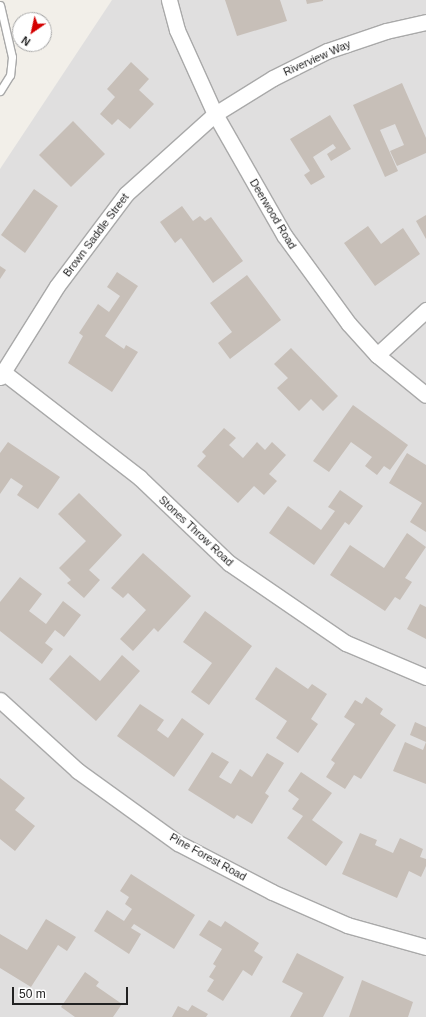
<!DOCTYPE html>
<html>
<head>
<meta charset="utf-8">
<style>
	body { margin:0 }
	#map { position:relative; width:426px; height:1017px; overflow:hidden; background:#f2efe9; font-family:Helvetica,sans-serif }
	div>[style] { position:absolute }
	.residential>* { inset:0; background:#e0dfdf }
	.building>* { inset:0; background:#c7bfb8 }
	.roads { filter:drop-shadow(1px 0 #a9a9a9) drop-shadow(-1px 0 #a9a9a9) drop-shadow(0 1px #a9a9a9) drop-shadow(0 -1px #a9a9a9) }
	.lane>* { height:7px; margin:-3.5px; padding:0 3.5px; transform-origin:3.5px; border-radius:3.5px; background:#fff }
	.street>* { height:15px; margin:-7.5px; padding:0 7.5px; transform-origin:7.5px; border-radius:7.5px; background:#fff }
	span { translate:-50% -50%; white-space:nowrap; text-align:center; line-height:1.15; -webkit-text-stroke:3.5px #fff; paint-order:stroke }
	.street-label { font-size:11px; color:#222 }
	.north { position:absolute; left:12px; top:12px; width:40px; height:40px; box-sizing:border-box; background:#fff; border:1px solid #a7a7a7; border-radius:50%; rotate:214deg; font-size:11px; font-weight:700; line-height:16px; text-align:center; color:#222 }
	.north::after { content:''; display:block; margin:auto; width:14px; height:18px; background:#d40000; clip-path:polygon(50% 0,100% 100%,50% 72%,0 100%) }
	.scale { position:absolute; left:12px; top:987px; width:116px; height:18px; box-sizing:border-box; border:2px solid #222; border-top:0; padding-left:5px; font-size:12px; line-height:14px; white-space:nowrap; color:#222; -webkit-text-stroke:3px #fff; paint-order:stroke }
</style>
</head>
<body>
<div id="map">
	<div class="residential">
		<i style="clip-path:polygon(112px 0,426px 0,426px 1017px,0 1017px,0 169px)"></i>
	</div>
	<div class="building">
		<i style="clip-path:polygon(225px 0,280px 0,287px 21px,237px 36px)"></i>
		<i style="clip-path:polygon(306px 0,323px 0,323px 1px,307px 4px)"></i>
		<i style="clip-path:polygon(131px 62px,149px 79px,139px 90px,154px 104px,130px 129px,118px 119px,112px 125px,100px 114px,115px 97px,107px 89px)"></i>
		<i style="clip-path:polygon(402px 83px,426px 138px,426px 153px,397px 166px,390px 151px,404px 145px,395px 124px,380px 130px,398px 171px,385px 177px,353px 105px)"></i>
		<i style="clip-path:polygon(330px 115px,351px 149px,331px 161px,327px 154px,336px 148px,333px 144px,313px 157px,325px 177px,311px 185px,304px 175px,310px 171px,290px 139px)"></i>
		<i style="clip-path:polygon(73px 121px,105px 154px,71px 187px,39px 155px)"></i>
		<i style="clip-path:polygon(34px 189px,58px 206px,25px 253px,1px 235px)"></i>
		<i style="clip-path:polygon(182px 206px,193px 221px,200px 216px,205px 221px,211px 217px,243px 261px,213px 283px,181px 238px,175px 243px,160px 222px)"></i>
		<i style="clip-path:polygon(426px 215px,426px 239px,416px 221px)"></i>
		<i style="clip-path:polygon(368px 226px,381px 244px,403px 228px,420px 254px,375px 286px,344px 243px)"></i>
		<i style="clip-path:polygon(0 266px,6px 270px,0 279px)"></i>
		<i style="clip-path:polygon(117px 272px,138px 286px,105px 336px,124px 349px,126px 345px,138px 352px,112px 392px,68px 363px,83px 336px,79px 333px,98px 304px,109px 312px,120px 296px,107px 287px)"></i>
		<i style="clip-path:polygon(247px 275px,281px 320px,230px 359px,218px 343px,232px 332px,210px 303px)"></i>
		<i style="clip-path:polygon(291px 348px,338px 396px,323px 411px,311px 399px,299px 411px,277px 388px,288px 378px,274px 364px)"></i>
		<i style="clip-path:polygon(353px 405px,408px 445px,390px 470px,384px 466px,377px 475px,365px 466px,372px 457px,351px 442px,329px 472px,313px 461px)"></i>
		<i style="clip-path:polygon(224px 428px,236px 438px,229px 445px,243px 458px,257px 442px,265px 450px,272px 442px,286px 455px,269px 474px,277px 481px,264px 495px,254px 486px,238px 503px,197px 466px,206px 456px,202px 452px)"></i>
		<i style="clip-path:polygon(8px 442px,60px 477px,38px 509px,17px 495px,23px 486px,11px 478px,0 494px,0 453px)"></i>
		<i style="clip-path:polygon(407px 453px,426px 465px,426px 532px,410px 522px,422px 503px,389px 483px)"></i>
		<i style="clip-path:polygon(340px 490px,363px 506px,349px 525px,345px 522px,314px 565px,269px 533px,288px 506px,321px 530px,335px 511px,328px 507px)"></i>
		<i style="clip-path:polygon(79px 493px,122px 535px,89px 570px,100px 580px,84px 598px,67px 583px,71px 580px,59px 568px,86px 541px,58px 514px)"></i>
		<i style="clip-path:polygon(407px 533px,426px 547px,405px 578px,412px 582px,400px 600px,395px 597px,385px 611px,330px 575px,350px 545px,384px 568px)"></i>
		<i style="clip-path:polygon(143px 553px,191px 596px,158px 632px,154px 628px,133px 651px,120px 639px,146px 610px,128px 593px,123px 598px,111px 588px)"></i>
		<i style="clip-path:polygon(20px 577px,42px 594px,29px 611px,46px 624px,63px 601px,81px 615px,64px 637px,55px 630px,45px 643px,53px 649px,42px 664px,0 631px,0 602px)"></i>
		<i style="clip-path:polygon(420px 604px,426px 607px,426px 639px,407px 629px)"></i>
		<i style="clip-path:polygon(205px 611px,252px 646px,209px 705px,191px 692px,212px 663px,183px 642px)"></i>
		<i style="clip-path:polygon(70px 655px,100px 681px,122px 655px,140px 671px,96px 721px,49px 679px)"></i>
		<i style="clip-path:polygon(276px 667px,308px 689px,312px 684px,327px 694px,311px 719px,318px 724px,298px 753px,276px 738px,287px 721px,255px 699px)"></i>
		<i style="clip-path:polygon(366px 697px,383px 709px,380px 714px,396px 725px,361px 779px,354px 775px,345px 789px,326px 777px,335px 763px,331px 760px,355px 724px,344px 717px,355px 700px,362px 704px)"></i>
		<i style="clip-path:polygon(140px 704px,164px 720px,157px 730px,168px 738px,182px 718px,204px 734px,174px 777px,117px 736px)"></i>
		<i style="clip-path:polygon(415px 722px,426px 727px,426px 742px,410px 735px)"></i>
		<i style="clip-path:polygon(405px 742px,423px 750px,426px 742px,426px 784px,393px 771px)"></i>
		<i style="clip-path:polygon(212px 752px,229px 762px,219px 777px,231px 784px,240px 769px,252px 777px,267px 753px,284px 763px,265px 793px,269px 796px,252px 824px,237px 815px,234px 819px,188px 790px)"></i>
		<i style="clip-path:polygon(301px 772px,332px 793px,312px 820px,343px 842px,326px 866px,287px 838px,303px 816px,292px 809px,299px 799px,288px 791px)"></i>
		<i style="clip-path:polygon(0 778px,25px 798px,15px 810px,35px 826px,15px 851px,0 839px)"></i>
		<i style="clip-path:polygon(360px 833px,377px 840px,375px 845px,393px 853px,400px 838px,423px 849px,420px 857px,426px 859px,426px 866px,421px 877px,409px 871px,397px 898px,342px 874px)"></i>
		<i style="clip-path:polygon(131px 874px,195px 915px,174px 949px,134px 924px,131px 928px,141px 934px,129px 954px,94px 931px,107px 910px,124px 921px,132px 909px,125px 904px,129px 897px,120px 891px)"></i>
		<i style="clip-path:polygon(46px 919px,76px 937px,67px 951px,58px 945px,31px 987px,0 968px,0 934px,27px 950px)"></i>
		<i style="clip-path:polygon(209px 920px,221px 927px,225px 921px,259px 943px,254px 951px,263px 957px,252px 976px,243px 970px,223px 1001px,207px 991px,214px 980px,209px 977px,216px 966px,213px 964px,222px 949px,199px 935px)"></i>
		<i style="clip-path:polygon(297px 953px,344px 977px,323px 1017px,290px 1017px,303px 993px,282px 982px)"></i>
		<i style="clip-path:polygon(85px 972px,99px 982px,96px 986px,122px 1004px,113px 1017px,75px 1017px,61px 1007px)"></i>
		<i style="clip-path:polygon(362px 980px,413px 1002px,408px 1017px,349px 1017px)"></i>
		<i style="clip-path:polygon(192px 1005px,208px 1014px,206px 1017px,172px 1017px,178px 1006px,188px 1011px)"></i>
	</div>
	<div class="roads">
		<div class="lane">
			<i style="left:0;top:5px;width:53px;rotate:77deg"></i>
			<i style="left:12px;top:57px;width:18px;rotate:96deg"></i>
			<i style="left:10px;top:75px;width:19px;rotate:122deg"></i>
		</div>
		<div class="street">
			<i style="left:169px;top:0;width:31px;rotate:75deg"></i>
			<i style="left:177px;top:30px;width:92px;rotate:65.7deg"></i>
			<i style="left:215px;top:114px;width:139px;rotate:60.3deg"></i>
			<i style="left:284px;top:235px;width:110px;rotate:53.9deg"></i>
			<i style="left:349px;top:324px;width:42px;rotate:47.9deg"></i>
			<i style="left:377px;top:355px;width:63px;rotate:39.2deg"></i>
			<i style="left:377px;top:355px;width:67px;rotate:-42.6deg"></i>
			<i style="left:3px;top:372px;width:173px;rotate:37.7deg"></i>
			<i style="left:140px;top:478px;width:123px;rotate:43.7deg"></i>
			<i style="left:229px;top:563px;width:142px;rotate:34.4deg"></i>
			<i style="left:346px;top:643px;width:87px;rotate:23deg"></i>
			<i style="left:0;top:377px;width:107px;rotate:-57.9deg"></i>
			<i style="left:57px;top:286px;width:115px;rotate:-53.1deg"></i>
			<i style="left:126px;top:194px;width:120px;rotate:-42deg"></i>
			<i style="left:215px;top:114px;width:68px;rotate:-31.8deg"></i>
			<i style="left:273px;top:78px;width:60px;rotate:-26.6deg"></i>
			<i style="left:327px;top:51px;width:62px;rotate:-18.7deg"></i>
			<i style="left:386px;top:31px;width:41px;rotate:-12.7deg"></i>
			<i style="left:0;top:700px;width:105px;rotate:42.3deg"></i>
			<i style="left:78px;top:771px;width:123px;rotate:35.8deg"></i>
			<i style="left:178px;top:843px;width:106px;rotate:27.5deg"></i>
			<i style="left:272px;top:892px;width:82px;rotate:23.7deg"></i>
			<i style="left:347px;top:925px;width:82px;rotate:15.6deg"></i>
		</div>
	</div>
	<div class="street-label">
		<span style="left:317px;top:58px;rotate:-24deg">Riverview Way</span>
		<span style="left:273px;top:214px;rotate:59deg">Deerwood Road</span>
		<span style="left:96px;top:235px;rotate:-53deg">Brown Saddle Street</span>
		<span style="left:196px;top:531px;rotate:43deg">Stones Throw Road</span>
		<span style="left:208px;top:857px;rotate:29deg">Pine Forest Road</span>
	</div>
	<div class="north">N</div>
	<div class="scale">50 m</div>
</div>
</body>
</html>
